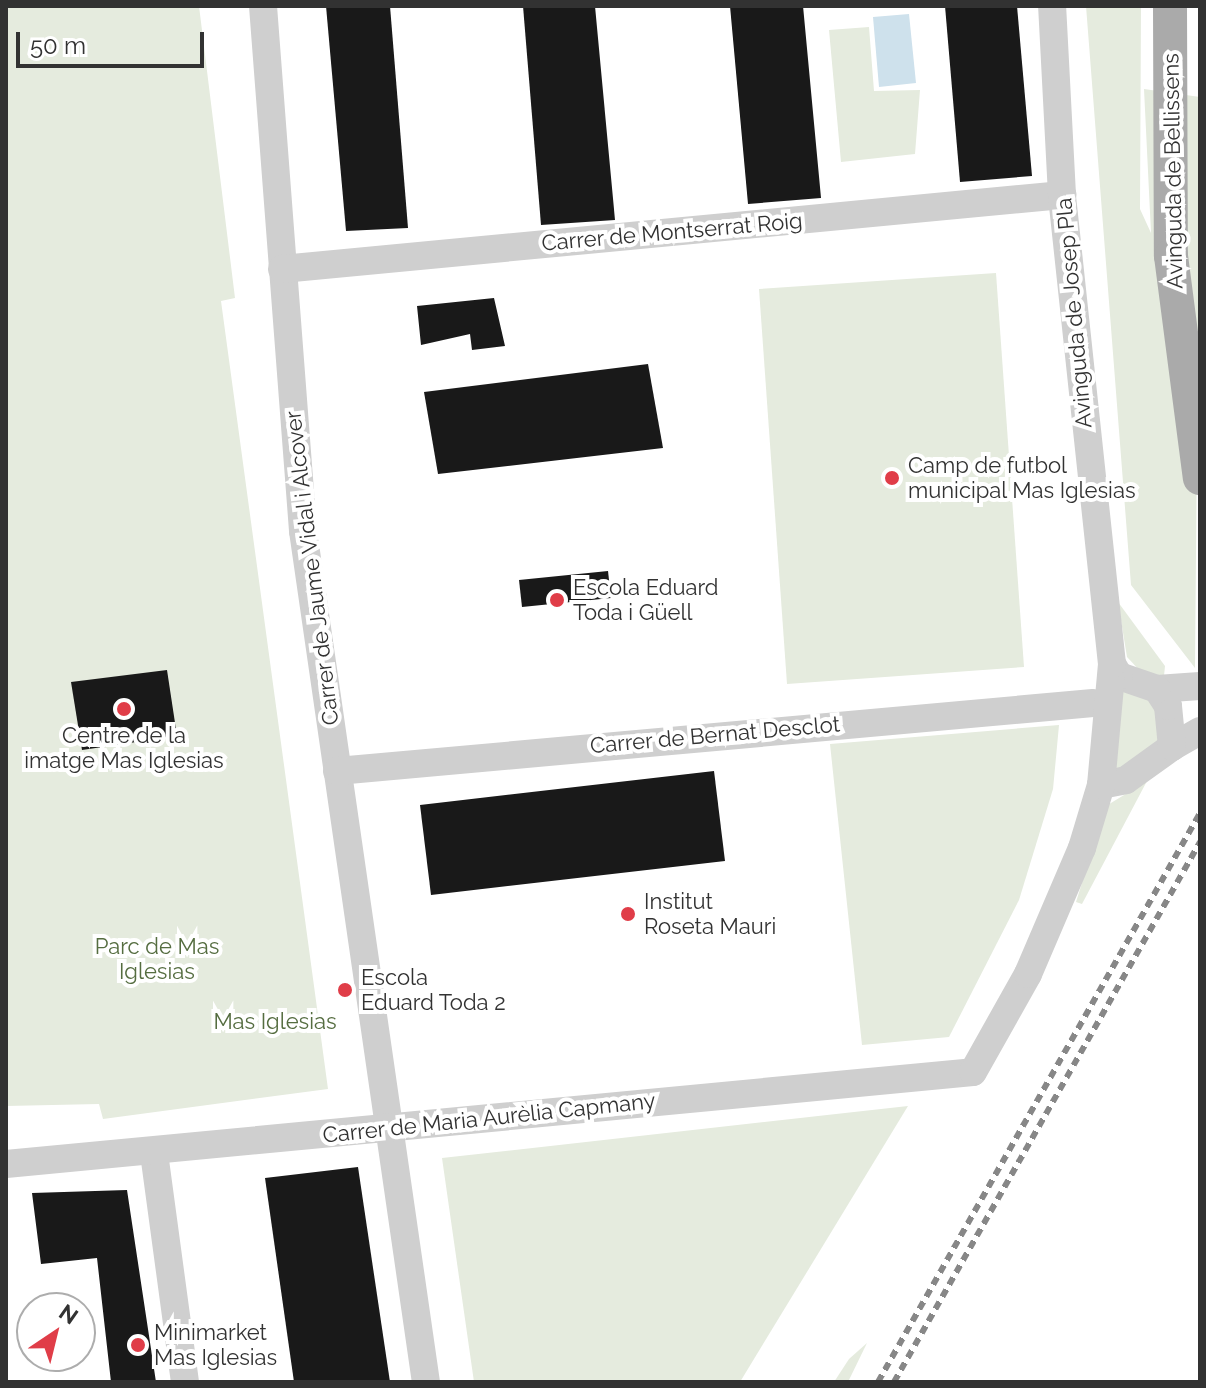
<!DOCTYPE html>
<html>
<head>
<meta charset="utf-8">
<style>
	body { margin:0 }
	#map { position:relative; width:1206px; height:1388px; overflow:hidden; background:#fff; font-family:Raleway,sans-serif }
	div>[style] { position:absolute }
	.green>* { inset:0; background:#e5ebde }
	.water>* { inset:0; background:#cee1ec }
	.building>* { inset:0; background:#191919 }
	.minor>* { height:28px; margin:-14px; padding:0 14px; transform-origin:14px; border-radius:14px; background:#cfcfcf }
	.major>* { height:34px; margin:-17px; padding:0 17px; transform-origin:17px; border-radius:17px; background:#aaa }
	.rail>* { height:6px; margin-top:-3px; transform-origin:0; background:repeating-linear-gradient(90deg,#878787 0 8px,transparent 0 14px) }
	.dots>* { width:22px; height:22px; translate:-50% -50%; box-sizing:border-box; border:4px solid #fff; border-radius:50% }
	span { translate:-50% -50%; white-space:nowrap; text-align:center; line-height:1.15; -webkit-text-stroke:8px #fff; paint-order:stroke }
	.street-label { font-size:22px; color:#323232 }
	.poi-label { font-size:22px; color:#323232 }
	.left { translate:0 -50%; text-align:left }
	.park-label { font-size:22px; color:#556d40 }
	.frame { position:absolute; inset:0; border:8px solid #323232; pointer-events:none }
	.north { position:absolute; left:16px; top:1292px; width:80px; height:80px; box-sizing:border-box; background:#fff; border:2px solid #adadad; border-radius:50%; rotate:35deg; font-size:22px; font-weight:700; line-height:32px; text-align:center; color:#323232 }
	.north::after { content:''; display:block; margin:auto; width:28px; height:36px; background:#e03d48; clip-path:polygon(50% 0,100% 100%,50% 72%,0 100%) }
	.scale { position:absolute; left:16px; top:32px; width:188px; height:36px; box-sizing:border-box; border:4px solid #323232; border-top:0; padding-left:10px; font-size:24px; line-height:28px; white-space:nowrap; color:#323232; -webkit-text-stroke:6px #fff; paint-order:stroke }
</style>
</head>
<body>
<div id="map">
	<div class="green">
		<i style="clip-path:polygon(6px 6px,199px 6px,235px 298px,221px 301px,328px 1089px,103px 1119px,99px 1104px,6px 1106px)"></i>
		<i style="clip-path:polygon(1086px 6px,1141px 6px,1140px 209px,1151px 233px,1144px 89px,1200px 97px,1195px 668px,1131px 585px)"></i>
		<i style="clip-path:polygon(869px 27px,874px 91px,920px 90px,915px 154px,841px 162px,829px 30px)"></i>
		<i style="clip-path:polygon(996px 273px,1024px 667px,787px 684px,759px 289px)"></i>
		<i style="clip-path:polygon(1118px 602px,1165px 666px,1164px 676px,1141px 672px,1127px 657px)"></i>
		<i style="clip-path:polygon(1131px 691px,1157px 704px,1162px 740px,1114px 773px,1120px 692px)"></i>
		<i style="clip-path:polygon(1059px 725px,1053px 789px,1019px 900px,949px 1037px,862px 1045px,830px 744px)"></i>
		<i style="clip-path:polygon(1147px 781px,1082px 904px,1076px 902px,1106px 806px)"></i>
		<i style="clip-path:polygon(908px 1106px,740px 1382px,474px 1382px,442px 1158px)"></i>
		<i style="clip-path:polygon(867px 1343px,848px 1382px,834px 1382px,849px 1359px)"></i>
	</div>
	<div class="water">
		<i style="clip-path:polygon(909px 14px,916px 83px,879px 87px,873px 17px)"></i>
	</div>
	<div class="building">
		<i style="clip-path:polygon(326px 6px,390px 6px,408px 228px,346px 231px)"></i>
		<i style="clip-path:polygon(523px 6px,595px 6px,615px 220px,541px 225px)"></i>
		<i style="clip-path:polygon(730px 6px,803px 6px,821px 198px,748px 204px)"></i>
		<i style="clip-path:polygon(945px 6px,1017px 6px,1032px 176px,960px 182px)"></i>
		<i style="clip-path:polygon(494px 298px,505px 346px,472px 350px,470px 334px,421px 345px,417px 306px)"></i>
		<i style="clip-path:polygon(648px 364px,663px 448px,438px 474px,424px 392px)"></i>
		<i style="clip-path:polygon(608px 571px,611px 598px,522px 607px,519px 580px)"></i>
		<i style="clip-path:polygon(167px 670px,177px 736px,82px 750px,71px 682px)"></i>
		<i style="clip-path:polygon(714px 771px,725px 861px,431px 895px,420px 805px)"></i>
		<i style="clip-path:polygon(358px 1167px,390px 1382px,294px 1382px,265px 1178px)"></i>
		<i style="clip-path:polygon(127px 1190px,156px 1382px,111px 1382px,97px 1258px,41px 1264px,32px 1193px)"></i>
	</div>
	<div class="minor">
		<i style="left:263px;top:6px;width:527px;rotate:85.64deg"></i>
		<i style="left:303px;top:531px;width:860px;rotate:81.78deg"></i>
		<i style="left:282px;top:269px;width:784px;rotate:-5.42deg"></i>
		<i style="left:1157px;top:689px;width:43px;rotate:-4deg"></i>
		<i style="left:1172px;top:747px;width:32px;rotate:-30deg"></i>
		<i style="left:337px;top:771px;width:759px;rotate:-5.14deg"></i>
		<i style="left:1101px;top:785px;width:25px;rotate:-11deg"></i>
		<i style="left:1126px;top:780px;width:57px;rotate:-35.7deg"></i>
		<i style="left:1172px;top:747px;width:41px;rotate:-95.6deg"></i>
		<i style="left:1168px;top:706px;width:20px;rotate:-123deg"></i>
		<i style="left:1157px;top:689px;width:40px;rotate:-161.1deg"></i>
		<i style="left:1119px;top:676px;width:14px;rotate:-120deg"></i>
		<i style="left:154px;top:1153px;width:231px;rotate:82.3deg"></i>
		<i style="left:6px;top:1164px;width:971px;rotate:-5.43deg"></i>
		<i style="left:973px;top:1072px;width:112px;rotate:-60.7deg"></i>
		<i style="left:1028px;top:974px;width:137px;rotate:-66.8deg"></i>
		<i style="left:1082px;top:848px;width:66px;rotate:-73.2deg"></i>
		<i style="left:1101px;top:785px;width:121px;rotate:-84.8deg"></i>
		<i style="left:1112px;top:664px;width:472px;rotate:-96.1deg"></i>
		<i style="left:1062px;top:195px;width:189px;rotate:-93deg"></i>
	</div>
	<div class="major">
		<i style="left:1170px;top:6px;width:250px;rotate:89.8deg"></i>
		<i style="left:1171px;top:256px;width:224px;rotate:82.6deg"></i>
	</div>
	<div class="rail">
		<i style="left:878px;top:1382px;width:654px;rotate:-60.49deg"></i>
		<i style="left:894px;top:1382px;width:621px;rotate:-60.46deg"></i>
	</div>
	<div class="dots">
		<i style="left:892px;top:478px;background:#e03d48"></i>
		<i style="left:557px;top:600px;background:#e03d48"></i>
		<i style="left:124px;top:709px;background:#e03d48"></i>
		<i style="left:628px;top:914px;background:#e03d48"></i>
		<i style="left:345px;top:990px;background:#e03d48"></i>
		<i style="left:138px;top:1345px;background:#e03d48"></i>
	</div>
	<div class="street-label">
		<span style="left:1173px;top:171px;rotate:-91deg">Avinguda de Bellissens</span>
		<span style="left:672px;top:232px;rotate:-5deg">Carrer de Montserrat Roig</span>
		<span style="left:1074px;top:313px;rotate:-95deg">Avinguda de Josep Pla</span>
		<span style="left:312px;top:568px;rotate:-97deg">Carrer de Jaume Vidal i Alcover</span>
		<span style="left:715px;top:735px;rotate:-5deg">Carrer de Bernat Desclot</span>
		<span style="left:489px;top:1118px;rotate:-6deg">Carrer de Maria Aurèlia Capmany</span>
	</div>
	<div class="poi-label">
		<span class="left" style="left:908px;top:478px">Camp de futbol<br>municipal Mas Iglesias</span>
		<span class="left" style="left:573px;top:600px">Escola Eduard<br>Toda i Güell</span>
		<span style="left:124px;top:748px">Centre de la<br>imatge Mas Iglesias</span>
		<span class="left" style="left:644px;top:914px">Institut<br>Roseta Mauri</span>
		<span class="left" style="left:361px;top:990px">Escola<br>Eduard Toda 2</span>
		<span class="left" style="left:154px;top:1345px">Minimarket<br>Mas Iglesias</span>
	</div>
	<div class="park-label">
		<span style="left:157px;top:959px">Parc de Mas<br>Iglesias</span>
		<span style="left:275px;top:1022px">Mas Iglesias</span>
	</div>
	<div class="frame"></div>
	<div class="north">N</div>
	<div class="scale">50 m</div>
</div>
</body>
</html>
